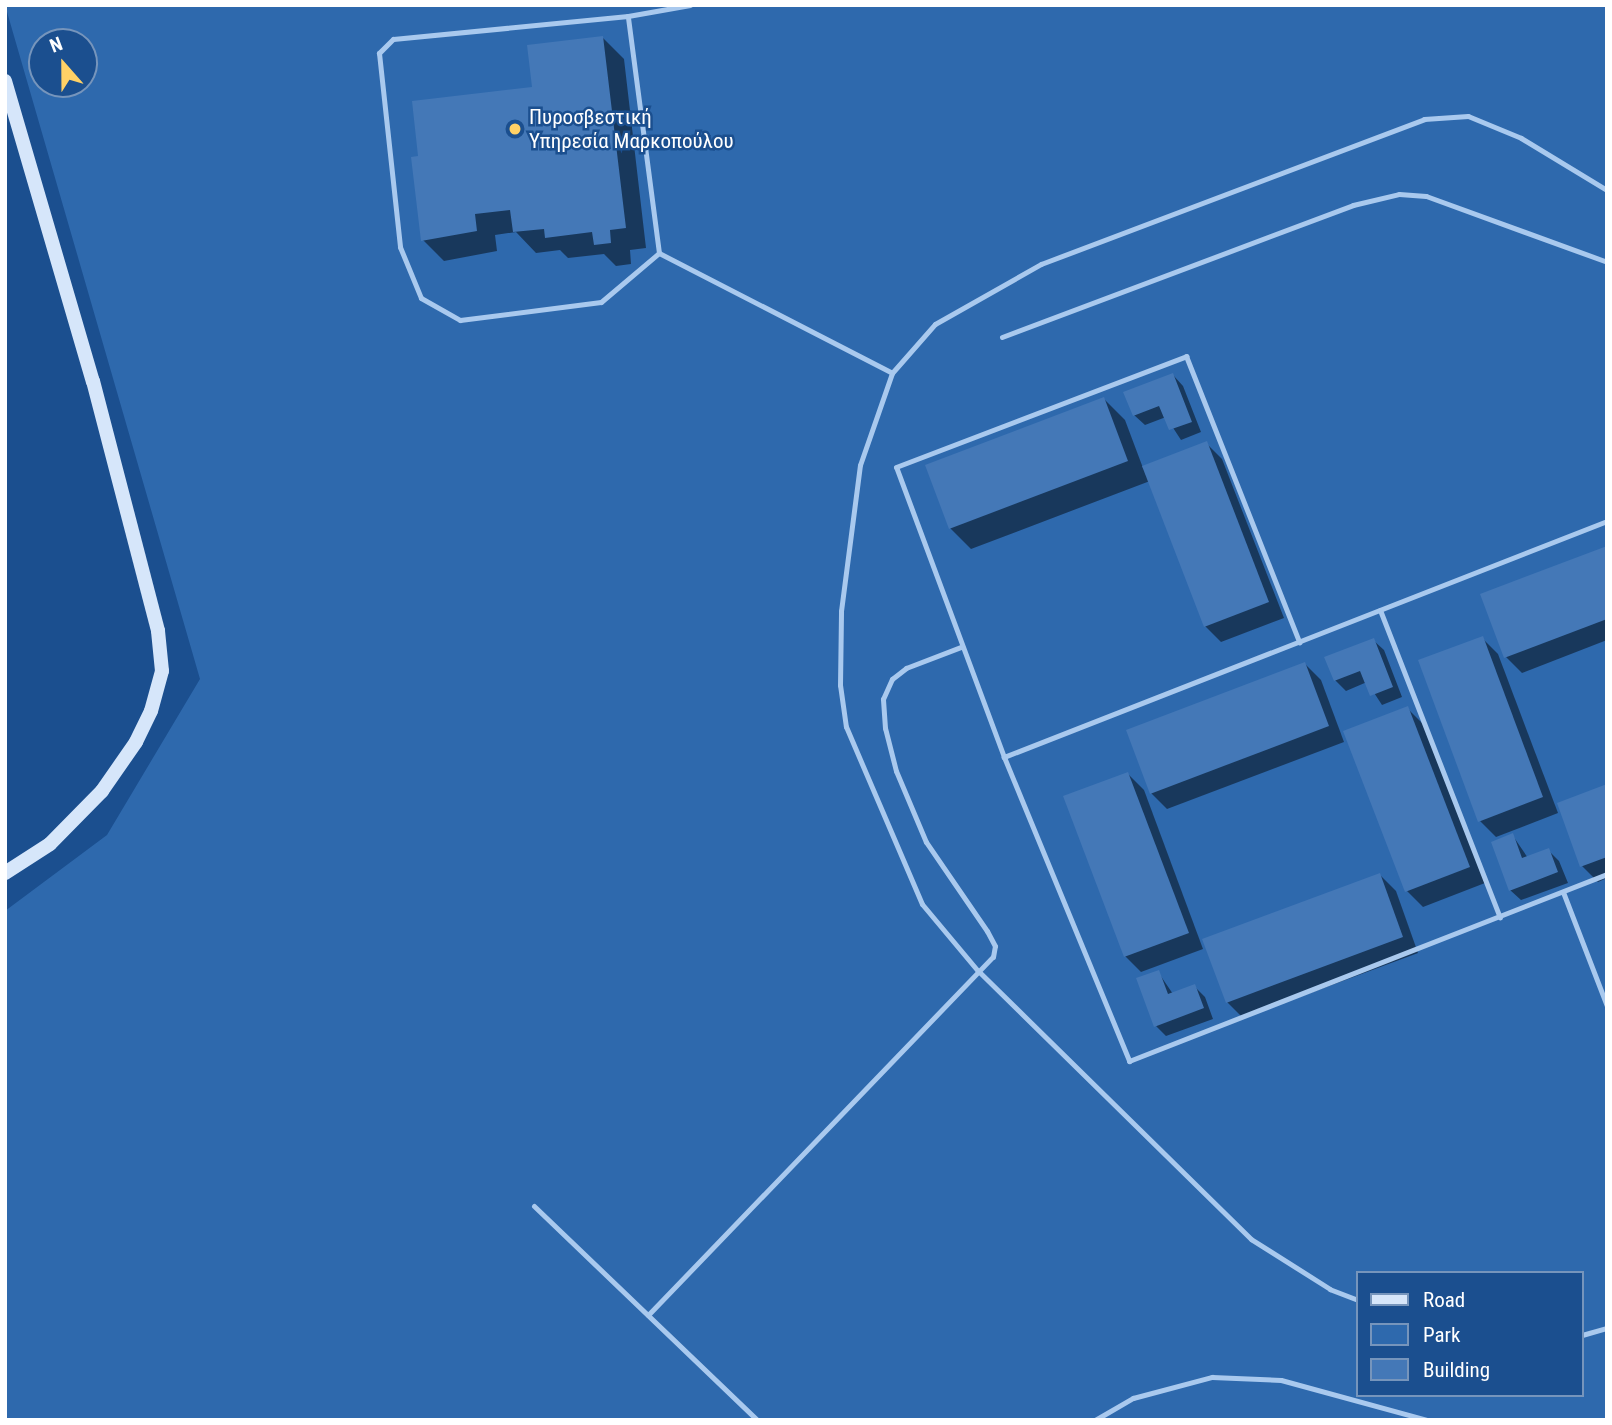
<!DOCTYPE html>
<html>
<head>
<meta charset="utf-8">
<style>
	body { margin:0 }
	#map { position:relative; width:1612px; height:1425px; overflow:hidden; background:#1b4f8f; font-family:"Roboto Condensed",sans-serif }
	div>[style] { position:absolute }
	.green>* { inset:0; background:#2e69ad }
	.shadow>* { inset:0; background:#0007 }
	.building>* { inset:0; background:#4478b7 }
	.lane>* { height:5px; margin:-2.5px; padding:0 2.5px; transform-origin:2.5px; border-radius:2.5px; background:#a9c9ee }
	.secondary>* { height:14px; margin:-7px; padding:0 7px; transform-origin:7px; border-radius:7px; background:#d6e6fa }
	.dots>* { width:19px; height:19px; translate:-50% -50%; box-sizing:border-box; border:4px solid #1b4f8f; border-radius:50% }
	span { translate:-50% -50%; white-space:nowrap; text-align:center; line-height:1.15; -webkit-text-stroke:5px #1b4f8f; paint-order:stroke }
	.poi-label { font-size:21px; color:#fff }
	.left { translate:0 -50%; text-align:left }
	.frame { position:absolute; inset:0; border:7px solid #fff; pointer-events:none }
	.legend { position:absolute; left:1356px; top:1271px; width:228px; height:126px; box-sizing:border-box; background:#1b4f8f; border:2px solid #7695bc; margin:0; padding:9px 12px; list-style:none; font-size:21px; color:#fff }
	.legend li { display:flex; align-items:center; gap:14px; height:35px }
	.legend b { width:35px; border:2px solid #7695bc }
	.north { position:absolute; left:28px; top:28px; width:70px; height:70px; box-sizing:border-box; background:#1b4f8f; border:2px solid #7695bc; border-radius:50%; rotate:339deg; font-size:19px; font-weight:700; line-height:28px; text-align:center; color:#fff }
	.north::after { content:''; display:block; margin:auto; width:24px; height:32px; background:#ffd166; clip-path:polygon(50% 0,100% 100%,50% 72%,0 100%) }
</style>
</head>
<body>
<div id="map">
	<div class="green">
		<i style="clip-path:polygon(evenodd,5px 5px,1607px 5px,1607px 1420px,5px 1420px,5px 911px,107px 835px,200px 679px,5px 5px,42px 42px,84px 42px,84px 84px,42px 84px,42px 42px,5px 5px,1358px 1273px,1582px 1273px,1582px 1395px,1358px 1395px,1358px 1273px)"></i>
	</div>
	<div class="shadow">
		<i style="clip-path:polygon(603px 38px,624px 59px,646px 248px,630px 250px,631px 264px,616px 266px,604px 254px,568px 258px,560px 250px,536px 253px,516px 232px,495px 235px,497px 251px,444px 261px,423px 240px,420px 158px,534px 88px)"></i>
		<i style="clip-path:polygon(1173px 375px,1183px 386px,1201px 432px,1181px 440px,1166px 417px,1145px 425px,1134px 415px)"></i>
		<i style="clip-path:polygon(1104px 399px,1125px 420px,1143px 468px,1206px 443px,1222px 459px,1284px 618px,1221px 642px,1205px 626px,1150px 481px,971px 549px,950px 528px)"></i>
		<i style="clip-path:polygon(1607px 548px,1607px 640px,1522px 673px,1506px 657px)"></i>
		<i style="clip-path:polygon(1482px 638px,1498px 654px,1558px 813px,1496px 837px,1480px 821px)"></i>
		<i style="clip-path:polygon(1373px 640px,1384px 650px,1402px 697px,1382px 705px,1367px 682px,1346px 691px,1335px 680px)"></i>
		<i style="clip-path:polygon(1305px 664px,1321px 680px,1344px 742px,1167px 809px,1151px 793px)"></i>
		<i style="clip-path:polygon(1407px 708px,1423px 724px,1485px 883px,1423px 907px,1407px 891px)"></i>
		<i style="clip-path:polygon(1128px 774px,1144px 790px,1203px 949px,1141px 972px,1125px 956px)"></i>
		<i style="clip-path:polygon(1607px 786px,1607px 878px,1598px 882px,1582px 866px)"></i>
		<i style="clip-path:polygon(1513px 836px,1528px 858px,1549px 851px,1559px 861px,1568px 883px,1521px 900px,1510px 890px)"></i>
		<i style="clip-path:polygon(1380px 875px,1396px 891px,1418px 953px,1243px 1018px,1227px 1002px)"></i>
		<i style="clip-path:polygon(1158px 972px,1173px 994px,1194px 986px,1205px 997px,1213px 1019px,1166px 1036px,1156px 1026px)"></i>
	</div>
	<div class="building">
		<i style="clip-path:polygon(603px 36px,626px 228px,610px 230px,611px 243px,594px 245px,592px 232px,545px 238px,544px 229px,513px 232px,510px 210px,475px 214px,477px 231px,421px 241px,411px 157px,418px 156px,412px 101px,532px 87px,527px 45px)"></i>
		<i style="clip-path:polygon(1173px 373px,1192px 422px,1169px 430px,1159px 406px,1133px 416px,1123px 392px)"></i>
		<i style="clip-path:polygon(1104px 397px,1128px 461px,949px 529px,925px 465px)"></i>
		<i style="clip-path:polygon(1207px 441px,1269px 602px,1204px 627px,1142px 466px)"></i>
		<i style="clip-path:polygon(1607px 546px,1607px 619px,1504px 658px,1480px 594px)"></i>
		<i style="clip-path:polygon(1483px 636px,1543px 797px,1478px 822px,1418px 660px)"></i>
		<i style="clip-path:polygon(1374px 638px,1393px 687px,1370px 696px,1360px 671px,1334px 681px,1324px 657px)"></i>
		<i style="clip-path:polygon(1305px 662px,1329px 726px,1150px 794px,1126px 730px)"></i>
		<i style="clip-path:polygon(1408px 706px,1470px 867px,1405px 892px,1343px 731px)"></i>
		<i style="clip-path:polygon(1128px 772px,1189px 933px,1124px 957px,1063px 796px)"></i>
		<i style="clip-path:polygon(1607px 784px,1607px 857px,1580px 867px,1557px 803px)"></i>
		<i style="clip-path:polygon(1513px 833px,1522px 858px,1549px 848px,1558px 872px,1509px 891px,1491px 842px)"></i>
		<i style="clip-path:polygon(1380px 873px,1403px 937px,1226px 1003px,1202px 939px)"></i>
		<i style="clip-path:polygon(1159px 970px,1168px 994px,1195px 984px,1204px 1008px,1154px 1027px,1136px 978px)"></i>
	</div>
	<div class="lane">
		<i style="left:628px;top:16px;width:63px;rotate:-10.1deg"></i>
		<i style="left:659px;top:253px;width:239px;rotate:-97.5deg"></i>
		<i style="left:628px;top:16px;width:236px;rotate:174.4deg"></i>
		<i style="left:393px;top:39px;width:20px;rotate:135deg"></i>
		<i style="left:379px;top:53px;width:195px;rotate:83.8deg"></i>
		<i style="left:400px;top:247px;width:55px;rotate:67.6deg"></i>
		<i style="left:421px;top:298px;width:45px;rotate:29.4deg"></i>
		<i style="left:460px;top:320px;width:142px;rotate:-7.3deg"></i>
		<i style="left:601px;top:302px;width:76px;rotate:-40.2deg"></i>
		<i style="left:659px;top:253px;width:262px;rotate:27.2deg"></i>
		<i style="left:1002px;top:337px;width:375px;rotate:-20.6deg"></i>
		<i style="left:1353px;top:205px;width:47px;rotate:-13.4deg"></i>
		<i style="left:1399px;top:194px;width:27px;rotate:4deg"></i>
		<i style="left:1426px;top:196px;width:193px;rotate:20deg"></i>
		<i style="left:1607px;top:521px;width:648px;rotate:158.63deg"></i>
		<i style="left:1004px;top:757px;width:329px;rotate:67.6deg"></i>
		<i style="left:1129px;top:1061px;width:513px;rotate:-21.37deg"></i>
		<i style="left:1380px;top:610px;width:330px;rotate:68.7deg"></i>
		<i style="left:1004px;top:757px;width:309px;rotate:-110.4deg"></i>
		<i style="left:896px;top:467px;width:311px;rotate:-20.9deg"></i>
		<i style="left:1186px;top:356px;width:308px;rotate:68.4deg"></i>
		<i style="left:1563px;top:892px;width:122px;rotate:68.9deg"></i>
		<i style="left:534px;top:1206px;width:309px;rotate:43.8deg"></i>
		<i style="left:1358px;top:1300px;width:30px;rotate:-159deg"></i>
		<i style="left:1330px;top:1289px;width:93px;rotate:-147.7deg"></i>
		<i style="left:1251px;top:1239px;width:383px;rotate:-135.5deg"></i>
		<i style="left:978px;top:971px;width:87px;rotate:-129.9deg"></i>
		<i style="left:922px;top:904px;width:193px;rotate:-113.2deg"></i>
		<i style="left:846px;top:727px;width:42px;rotate:-98.1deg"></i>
		<i style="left:840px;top:685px;width:74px;rotate:-89.2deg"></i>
		<i style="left:841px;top:611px;width:147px;rotate:-82.6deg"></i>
		<i style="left:860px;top:465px;width:97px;rotate:-70.8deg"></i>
		<i style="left:892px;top:373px;width:65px;rotate:-48.7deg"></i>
		<i style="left:935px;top:324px;width:122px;rotate:-29.5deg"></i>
		<i style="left:1041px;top:264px;width:410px;rotate:-20.7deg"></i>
		<i style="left:1424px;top:119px;width:44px;rotate:-3.9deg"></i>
		<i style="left:1468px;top:116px;width:57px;rotate:22.5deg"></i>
		<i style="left:1521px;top:138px;width:100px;rotate:31.2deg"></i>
		<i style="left:648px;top:1315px;width:497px;rotate:-46.1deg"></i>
		<i style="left:993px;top:957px;width:11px;rotate:-80deg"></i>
		<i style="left:995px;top:946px;width:17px;rotate:-118deg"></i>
		<i style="left:987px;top:931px;width:108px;rotate:-124.4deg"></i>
		<i style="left:926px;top:842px;width:77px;rotate:-112.9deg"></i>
		<i style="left:896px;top:771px;width:44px;rotate:-104.3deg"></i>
		<i style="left:885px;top:728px;width:29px;rotate:-94deg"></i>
		<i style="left:883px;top:699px;width:22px;rotate:-66deg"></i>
		<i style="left:892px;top:679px;width:18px;rotate:-38deg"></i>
		<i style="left:906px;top:668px;width:59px;rotate:-20.9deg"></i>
		<i style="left:1582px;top:1335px;width:26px;rotate:-16deg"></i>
		<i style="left:1095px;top:1420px;width:44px;rotate:-30.1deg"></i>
		<i style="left:1133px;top:1398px;width:82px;rotate:-14.9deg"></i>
		<i style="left:1212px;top:1377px;width:69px;rotate:2.5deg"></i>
		<i style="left:1281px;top:1380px;width:151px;rotate:15.3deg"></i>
	</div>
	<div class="secondary">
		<i style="left:5px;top:81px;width:313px;rotate:73.7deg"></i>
		<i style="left:93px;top:381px;width:258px;rotate:75.4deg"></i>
		<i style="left:158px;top:631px;width:40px;rotate:84.3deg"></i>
		<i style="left:162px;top:671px;width:41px;rotate:105.4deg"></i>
		<i style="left:151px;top:711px;width:34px;rotate:116deg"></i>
		<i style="left:136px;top:742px;width:60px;rotate:124.8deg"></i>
		<i style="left:102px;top:791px;width:74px;rotate:134.5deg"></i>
		<i style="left:50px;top:844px;width:54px;rotate:147.2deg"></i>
	</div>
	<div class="dots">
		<i style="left:515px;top:129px;background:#ffd166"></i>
	</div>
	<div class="poi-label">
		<span class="left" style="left:529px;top:129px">Πυροσβεστική<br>Υπηρεσία Μαρκοπούλου</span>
	</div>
	<div class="frame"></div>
	<ul class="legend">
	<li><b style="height:9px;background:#d6e6fa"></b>Road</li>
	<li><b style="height:19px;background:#2e69ad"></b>Park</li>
	<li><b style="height:19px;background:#4478b7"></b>Building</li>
	</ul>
	<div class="north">N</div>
</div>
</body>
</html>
